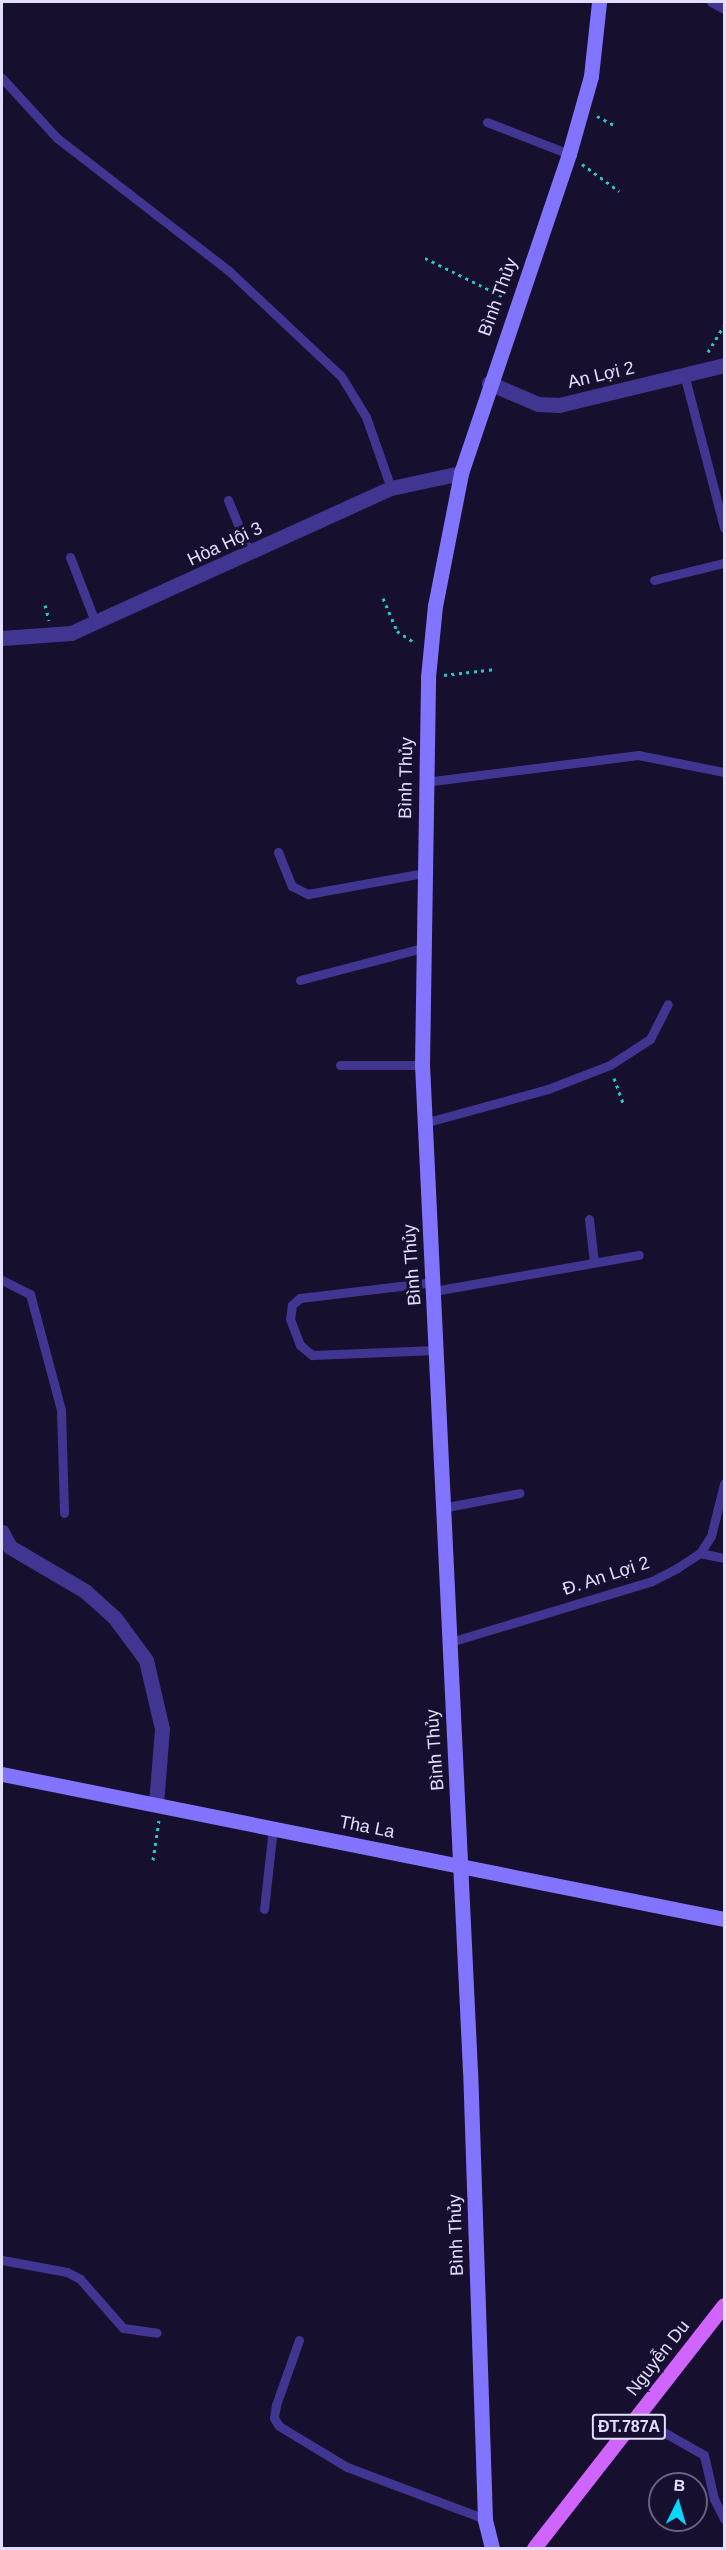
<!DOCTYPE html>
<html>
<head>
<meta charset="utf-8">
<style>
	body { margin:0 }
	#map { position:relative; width:726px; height:2550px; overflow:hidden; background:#170f2e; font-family:Arial,sans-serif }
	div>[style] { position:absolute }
	.path>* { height:3px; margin-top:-1.5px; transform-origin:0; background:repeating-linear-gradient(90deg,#25c9ca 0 3px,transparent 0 7.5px) }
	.lane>* { height:9px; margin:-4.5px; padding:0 4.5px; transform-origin:4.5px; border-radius:4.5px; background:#403691 }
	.street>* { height:15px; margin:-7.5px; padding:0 7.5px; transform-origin:7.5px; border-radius:7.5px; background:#403691 }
	.secondary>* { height:15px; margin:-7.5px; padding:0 7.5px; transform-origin:7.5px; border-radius:7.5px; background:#8174ff }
	.primary>* { height:15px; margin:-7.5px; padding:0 7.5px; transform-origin:7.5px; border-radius:7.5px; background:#cf64ff }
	span { translate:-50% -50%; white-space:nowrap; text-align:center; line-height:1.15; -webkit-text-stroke:6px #170f2e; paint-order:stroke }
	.shield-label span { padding:2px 4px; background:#170f2e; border:2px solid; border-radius:4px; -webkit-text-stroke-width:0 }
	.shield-label { font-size:16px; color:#e3ddff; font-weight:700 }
	.street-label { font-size:18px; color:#e3ddff }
	.frame { position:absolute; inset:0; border:3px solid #e3ddff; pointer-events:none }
	.north { position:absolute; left:648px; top:2472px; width:60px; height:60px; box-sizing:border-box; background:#170f2e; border:2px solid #696182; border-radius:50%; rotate:5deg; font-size:16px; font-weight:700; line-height:24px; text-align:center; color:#e3ddff }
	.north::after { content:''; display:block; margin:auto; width:21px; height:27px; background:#09d6ff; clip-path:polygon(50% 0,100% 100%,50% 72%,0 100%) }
</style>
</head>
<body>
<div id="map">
	<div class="path">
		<i style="left:597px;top:116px;width:21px;rotate:28deg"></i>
		<i style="left:582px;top:164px;width:46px;rotate:36.1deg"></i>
		<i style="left:425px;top:258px;width:88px;rotate:26.3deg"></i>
		<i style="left:708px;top:352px;width:31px;rotate:-59deg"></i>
		<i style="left:383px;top:598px;width:36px;rotate:67deg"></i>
		<i style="left:397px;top:631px;width:20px;rotate:33deg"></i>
		<i style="left:45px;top:605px;width:16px;rotate:75deg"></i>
		<i style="left:444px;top:675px;width:52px;rotate:-6.6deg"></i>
		<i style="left:614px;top:1078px;width:29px;rotate:70deg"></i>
		<i style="left:153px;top:1860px;width:40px;rotate:-81.5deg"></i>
	</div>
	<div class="lane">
		<i style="left:711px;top:2px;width:15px;rotate:28deg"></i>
		<i style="left:2px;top:78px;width:81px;rotate:47.5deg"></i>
		<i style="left:57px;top:138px;width:216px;rotate:37.7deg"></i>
		<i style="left:228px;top:270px;width:155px;rotate:43.2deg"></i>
		<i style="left:341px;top:376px;width:48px;rotate:58.6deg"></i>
		<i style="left:366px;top:417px;width:75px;rotate:70.6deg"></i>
		<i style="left:487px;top:122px;width:88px;rotate:21.3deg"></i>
		<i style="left:684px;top:374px;width:159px;rotate:75.4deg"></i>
		<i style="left:228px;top:500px;width:58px;rotate:67.8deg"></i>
		<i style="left:70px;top:557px;width:72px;rotate:68.8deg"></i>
		<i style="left:654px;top:580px;width:72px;rotate:-13.7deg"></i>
		<i style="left:425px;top:782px;width:215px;rotate:-7.2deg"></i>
		<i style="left:638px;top:755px;width:88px;rotate:11.2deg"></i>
		<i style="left:278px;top:852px;width:37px;rotate:68deg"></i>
		<i style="left:292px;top:886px;width:18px;rotate:27deg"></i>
		<i style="left:308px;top:894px;width:117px;rotate:-10.3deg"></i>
		<i style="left:300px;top:980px;width:126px;rotate:-14.7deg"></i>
		<i style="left:340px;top:1065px;width:82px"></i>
		<i style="left:424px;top:1123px;width:129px;rotate:-15.3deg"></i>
		<i style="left:548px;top:1089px;width:66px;rotate:-21.2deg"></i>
		<i style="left:610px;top:1065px;width:48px;rotate:-33deg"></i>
		<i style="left:650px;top:1039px;width:39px;rotate:-63deg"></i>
		<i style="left:589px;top:1219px;width:43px;rotate:83.4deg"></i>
		<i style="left:2px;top:1280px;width:31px;rotate:27deg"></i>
		<i style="left:30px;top:1294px;width:120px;rotate:75deg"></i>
		<i style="left:61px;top:1410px;width:103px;rotate:88.3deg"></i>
		<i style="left:434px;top:1282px;width:135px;rotate:173.2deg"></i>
		<i style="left:300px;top:1298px;width:11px;rotate:139deg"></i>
		<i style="left:292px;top:1305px;width:14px;rotate:98deg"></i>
		<i style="left:290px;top:1319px;width:28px;rotate:69deg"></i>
		<i style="left:300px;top:1345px;width:16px;rotate:40deg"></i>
		<i style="left:312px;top:1355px;width:124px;rotate:-2.3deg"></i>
		<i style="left:434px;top:1291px;width:208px;rotate:-10deg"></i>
		<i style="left:442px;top:1508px;width:79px;rotate:-10.9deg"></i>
		<i style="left:700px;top:1553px;width:25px;rotate:12deg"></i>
		<i style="left:447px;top:1643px;width:214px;rotate:-16.8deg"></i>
		<i style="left:652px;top:1581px;width:28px;rotate:-27deg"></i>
		<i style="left:677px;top:1568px;width:27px;rotate:-33deg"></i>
		<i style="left:700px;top:1553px;width:20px;rotate:-57deg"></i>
		<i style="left:711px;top:1536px;width:54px;rotate:-76deg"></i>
		<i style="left:264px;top:1909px;width:81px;rotate:-83.7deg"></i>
		<i style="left:2px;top:2260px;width:66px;rotate:10.5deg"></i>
		<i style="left:67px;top:2272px;width:15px;rotate:28deg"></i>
		<i style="left:80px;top:2279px;width:65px;rotate:48.7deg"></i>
		<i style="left:123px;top:2328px;width:34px;rotate:8deg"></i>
		<i style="left:299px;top:2340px;width:69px;rotate:109.5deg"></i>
		<i style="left:276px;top:2405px;width:13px;rotate:99deg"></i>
		<i style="left:274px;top:2418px;width:9px;rotate:58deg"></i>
		<i style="left:279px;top:2426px;width:79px;rotate:31.1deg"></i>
		<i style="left:347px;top:2467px;width:147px;rotate:20.6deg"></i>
		<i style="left:637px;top:2417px;width:77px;rotate:29.6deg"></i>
		<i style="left:704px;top:2455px;width:45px;rotate:77.2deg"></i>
		<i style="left:714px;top:2499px;width:22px;rotate:63deg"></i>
	</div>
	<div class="street">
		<i style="left:489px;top:383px;width:53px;rotate:23.2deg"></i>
		<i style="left:538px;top:404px;width:21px;rotate:3deg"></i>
		<i style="left:559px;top:405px;width:170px;rotate:-13.6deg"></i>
		<i style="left:2px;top:638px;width:69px;rotate:-4.1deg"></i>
		<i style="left:71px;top:633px;width:351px;rotate:-24.4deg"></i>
		<i style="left:391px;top:488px;width:72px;rotate:-12.1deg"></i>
		<i style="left:2px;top:1532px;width:17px;rotate:62deg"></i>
		<i style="left:10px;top:1547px;width:87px;rotate:30.4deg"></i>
		<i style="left:85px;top:1591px;width:40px;rotate:42deg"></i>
		<i style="left:115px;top:1618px;width:52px;rotate:53.6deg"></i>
		<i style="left:146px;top:1660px;width:71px;rotate:76.9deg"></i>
		<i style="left:162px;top:1729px;width:75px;rotate:94.6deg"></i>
	</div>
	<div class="secondary">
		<i style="left:2px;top:1774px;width:736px;rotate:11.36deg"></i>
		<i style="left:492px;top:2548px;width:30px;rotate:-104deg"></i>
		<i style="left:485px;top:2519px;width:448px;rotate:-91.9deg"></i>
		<i style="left:470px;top:2071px;width:1007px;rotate:-92.73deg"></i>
		<i style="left:422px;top:1065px;width:388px;rotate:-89.1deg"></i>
		<i style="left:428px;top:677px;width:71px;rotate:-84.4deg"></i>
		<i style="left:435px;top:606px;width:136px;rotate:-78.9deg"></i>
		<i style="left:461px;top:473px;width:337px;rotate:-71.3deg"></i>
		<i style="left:569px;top:154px;width:81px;rotate:-74.2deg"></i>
		<i style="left:591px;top:76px;width:74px;rotate:-83.8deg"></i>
	</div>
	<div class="primary">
		<i style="left:534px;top:2548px;width:308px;rotate:-52deg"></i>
	</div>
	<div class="shield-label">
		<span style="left:629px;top:2427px">ĐT.787A</span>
	</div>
	<div class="street-label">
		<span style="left:498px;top:297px;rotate:-70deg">Bình Thủy</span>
		<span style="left:601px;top:375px;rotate:-13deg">An Lợi 2</span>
		<span style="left:225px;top:544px;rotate:-25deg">Hòa Hội 3</span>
		<span style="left:406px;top:778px;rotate:-89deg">Bình Thủy</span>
		<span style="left:412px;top:1265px;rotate:-94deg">Bình Thủy</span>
		<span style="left:606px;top:1576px;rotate:-18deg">Đ. An Lợi 2</span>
		<span style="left:435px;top:1750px;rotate:-94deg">Bình Thủy</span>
		<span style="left:367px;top:1827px;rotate:11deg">Tha La</span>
		<span style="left:456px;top:2235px;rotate:-92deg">Bình Thủy</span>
		<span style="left:658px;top:2358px;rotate:-52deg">Nguyễn Du</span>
	</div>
	<div class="frame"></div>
	<div class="north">B</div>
</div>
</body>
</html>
